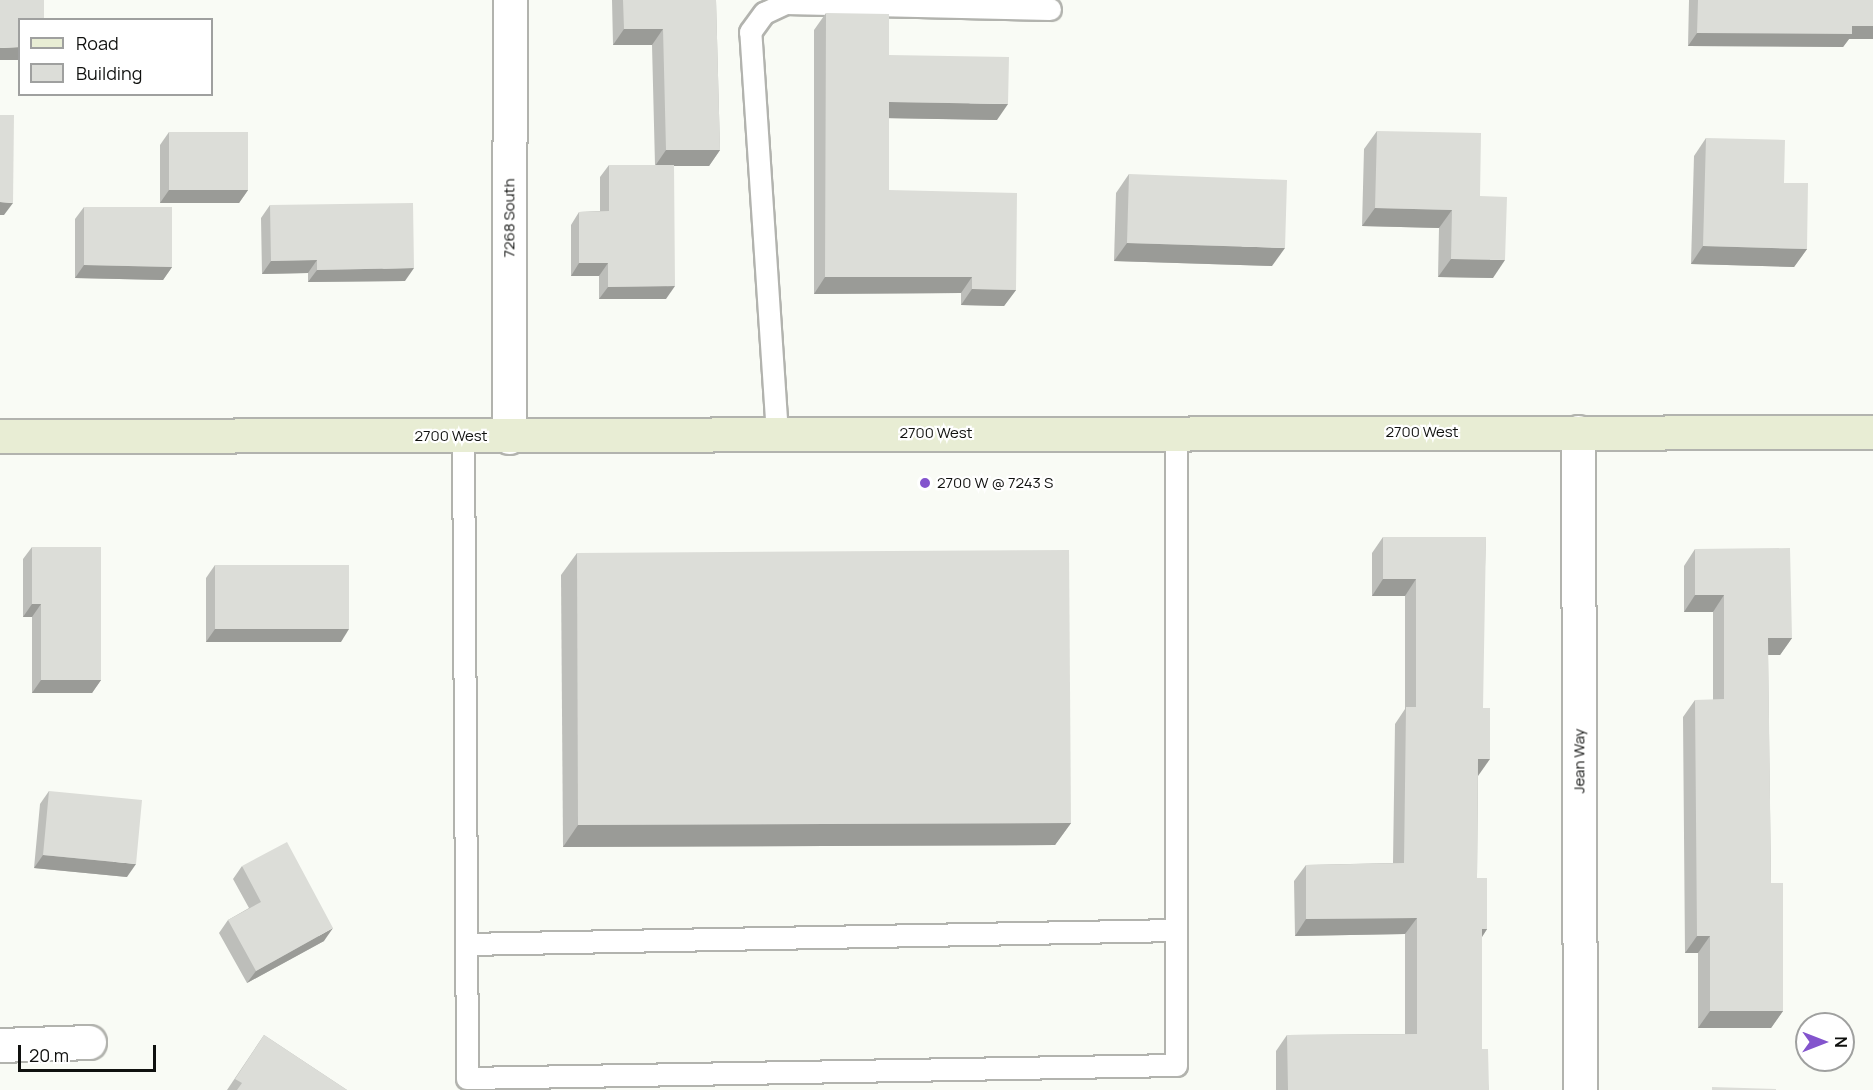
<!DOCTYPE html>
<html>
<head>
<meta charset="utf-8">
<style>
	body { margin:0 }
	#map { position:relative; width:1873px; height:1090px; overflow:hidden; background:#f9fbf5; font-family:Manrope,sans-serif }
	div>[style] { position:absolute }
	.roads { filter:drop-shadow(2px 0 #b2b3ae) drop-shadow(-2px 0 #b2b3ae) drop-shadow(0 2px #b2b3ae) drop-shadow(0 -2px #b2b3ae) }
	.lane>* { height:21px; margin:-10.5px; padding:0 10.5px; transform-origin:10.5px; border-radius:10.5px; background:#fff }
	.street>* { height:33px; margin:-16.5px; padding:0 16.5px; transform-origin:16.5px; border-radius:16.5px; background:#fff }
	.secondary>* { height:33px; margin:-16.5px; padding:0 16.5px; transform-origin:16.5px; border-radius:16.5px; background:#e8edd4 }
	.wall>* { inset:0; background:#bdbeba }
	.shaded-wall>* { inset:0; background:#9a9b97 }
	.building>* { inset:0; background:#dcddd8 }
	.dots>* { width:16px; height:16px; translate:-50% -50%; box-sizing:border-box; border:3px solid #fff; border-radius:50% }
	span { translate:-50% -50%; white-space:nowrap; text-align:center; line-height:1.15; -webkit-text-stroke:4.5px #fff; paint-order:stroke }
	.street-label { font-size:15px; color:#10110f }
	.poi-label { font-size:15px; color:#10110f }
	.left { translate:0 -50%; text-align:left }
	.legend { position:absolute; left:18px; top:18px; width:195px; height:78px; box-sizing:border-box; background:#fff; border:2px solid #9fa09f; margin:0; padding:8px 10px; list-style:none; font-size:18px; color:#10110f }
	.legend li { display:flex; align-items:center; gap:12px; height:30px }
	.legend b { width:30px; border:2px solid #9fa09f }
	.north { position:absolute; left:1795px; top:1012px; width:60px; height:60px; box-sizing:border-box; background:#fff; border:2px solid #9fa09f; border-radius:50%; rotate:90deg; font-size:16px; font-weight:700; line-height:24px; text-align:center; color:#10110f }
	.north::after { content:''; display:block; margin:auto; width:21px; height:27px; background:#8354cd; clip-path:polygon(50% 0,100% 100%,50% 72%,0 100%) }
	.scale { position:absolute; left:18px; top:1045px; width:138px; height:27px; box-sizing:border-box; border:3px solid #10110f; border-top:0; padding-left:8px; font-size:18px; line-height:21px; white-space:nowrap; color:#10110f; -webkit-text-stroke:4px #fff; paint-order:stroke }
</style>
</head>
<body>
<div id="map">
	<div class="roads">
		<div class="lane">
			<i style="left:777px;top:434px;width:403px;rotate:-93.8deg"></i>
			<i style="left:750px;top:32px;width:24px;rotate:-54deg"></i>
			<i style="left:764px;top:13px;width:23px;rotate:-25deg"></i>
			<i style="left:785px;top:3px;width:265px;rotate:1.3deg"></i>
			<i style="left:463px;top:436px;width:642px;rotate:89.64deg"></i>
			<i style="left:467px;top:1078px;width:709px;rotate:-1.05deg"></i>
			<i style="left:1176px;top:1065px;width:632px;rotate:-90deg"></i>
			<i style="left:466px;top:944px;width:710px;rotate:-1.13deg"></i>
		</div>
		<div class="street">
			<i style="left:1578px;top:432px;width:658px;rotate:89.83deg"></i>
			<i style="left:509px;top:437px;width:437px;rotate:-89.9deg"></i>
			<i style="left:0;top:1045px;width:89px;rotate:-1.9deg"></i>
		</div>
		<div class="secondary">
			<i style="left:0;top:436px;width:1873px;rotate:-0.12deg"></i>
		</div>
	</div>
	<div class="wall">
		<i style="clip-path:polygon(612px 0,716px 0,720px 150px,709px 166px,674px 166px,666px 299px,599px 299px,599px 276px,571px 276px,571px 225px,579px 212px,600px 211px,600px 177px,609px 165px,655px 165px,652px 45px,613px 45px)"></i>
		<i style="clip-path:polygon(1689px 0,1873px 0,1873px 39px,1849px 39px,1843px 47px,1688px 46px)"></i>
		<i style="clip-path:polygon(826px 13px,889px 55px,997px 120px,889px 118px,889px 190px,1016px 290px,1004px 306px,961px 305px,961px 293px,814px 294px,814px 30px)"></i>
		<i style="clip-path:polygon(1377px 131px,1480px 196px,1493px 278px,1438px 277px,1439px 228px,1362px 226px,1364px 149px)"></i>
		<i style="clip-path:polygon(169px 132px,248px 190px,239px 203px,160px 203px,160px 145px)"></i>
		<i style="clip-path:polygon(1706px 138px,1784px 183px,1807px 249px,1794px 267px,1691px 264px,1694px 156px)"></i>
		<i style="clip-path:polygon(1129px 174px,1272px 266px,1114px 261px,1116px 193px)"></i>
		<i style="clip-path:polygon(270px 205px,405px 281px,308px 282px,308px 273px,262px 274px,261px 218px)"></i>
		<i style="clip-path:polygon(84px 207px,172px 267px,163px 280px,75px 278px,75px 219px)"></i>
		<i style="clip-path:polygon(1383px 537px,1486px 537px,1478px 776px,1477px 878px,1487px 929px,1482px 937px,1482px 1049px,1489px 1090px,1276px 1090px,1276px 1051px,1287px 1035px,1405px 1034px,1405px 934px,1295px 936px,1294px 881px,1306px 865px,1393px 863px,1395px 724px,1405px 709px,1405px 596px,1372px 596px,1372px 553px)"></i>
		<i style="clip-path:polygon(32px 547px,101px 680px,92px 693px,32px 693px,32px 617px,23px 617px,23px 559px)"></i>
		<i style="clip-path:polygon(1695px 549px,1792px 638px,1780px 655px,1768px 655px,1771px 883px,1783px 1011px,1771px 1028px,1698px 1028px,1698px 953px,1685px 953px,1683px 717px,1695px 700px,1713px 700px,1713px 612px,1684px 612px,1684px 566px)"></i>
		<i style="clip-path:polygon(577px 553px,1071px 823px,1055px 845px,563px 847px,561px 575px)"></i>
		<i style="clip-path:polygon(215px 565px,341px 642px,206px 642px,206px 578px)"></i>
		<i style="clip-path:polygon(49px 791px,127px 877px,34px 868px,40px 804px)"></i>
		<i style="clip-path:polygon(242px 866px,324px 941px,247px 983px,219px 933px,228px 920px,249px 908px,233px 879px)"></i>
		<i style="clip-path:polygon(264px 1035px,347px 1090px,227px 1090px)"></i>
	</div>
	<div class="shaded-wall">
		<i style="clip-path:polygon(1852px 26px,1873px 26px,1873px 39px,1849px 39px,1843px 47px,1688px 46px,1697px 33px)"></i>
		<i style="clip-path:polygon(624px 29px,663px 29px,652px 45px,613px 45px)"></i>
		<i style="clip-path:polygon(20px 47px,20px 60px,0 60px,0 48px)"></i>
		<i style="clip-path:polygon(889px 102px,1008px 104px,997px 120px,878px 118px)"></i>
		<i style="clip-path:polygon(666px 150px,720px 150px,709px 166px,655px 166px)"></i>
		<i style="clip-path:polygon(169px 190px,248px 190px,239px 203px,160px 203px)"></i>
		<i style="clip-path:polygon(0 202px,13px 203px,4px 215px,0 215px)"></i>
		<i style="clip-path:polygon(1375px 208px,1452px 210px,1439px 228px,1362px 226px)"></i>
		<i style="clip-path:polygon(1127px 243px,1285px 248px,1272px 266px,1114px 261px)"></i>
		<i style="clip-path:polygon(1703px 246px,1807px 249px,1794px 267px,1691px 264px)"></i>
		<i style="clip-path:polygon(1451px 259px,1505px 260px,1493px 278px,1438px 277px)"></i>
		<i style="clip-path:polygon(317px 260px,308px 273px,262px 274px,271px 261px)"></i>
		<i style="clip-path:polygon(579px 263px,608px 263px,599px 276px,571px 276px)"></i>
		<i style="clip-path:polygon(84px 265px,172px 267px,163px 280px,75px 278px)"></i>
		<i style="clip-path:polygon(414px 268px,405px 281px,308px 282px,317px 270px)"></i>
		<i style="clip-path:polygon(825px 277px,972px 277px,961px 293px,814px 294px)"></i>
		<i style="clip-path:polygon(675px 286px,666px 299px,599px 299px,608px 287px)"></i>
		<i style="clip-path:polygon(972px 289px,1016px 290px,1004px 306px,961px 305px)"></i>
		<i style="clip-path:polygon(1383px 579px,1416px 579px,1405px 596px,1372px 596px)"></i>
		<i style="clip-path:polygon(1695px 595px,1724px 595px,1713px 612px,1684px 612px)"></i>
		<i style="clip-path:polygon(32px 604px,41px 604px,32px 617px,23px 617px)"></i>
		<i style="clip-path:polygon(215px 629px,349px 629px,341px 642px,206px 642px)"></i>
		<i style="clip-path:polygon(1768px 638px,1792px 638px,1780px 655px,1757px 655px)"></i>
		<i style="clip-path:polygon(41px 680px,101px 680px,92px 693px,32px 693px)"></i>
		<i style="clip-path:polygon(1478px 759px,1490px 759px,1478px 776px)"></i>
		<i style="clip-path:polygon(1071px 823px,1055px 845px,563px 847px,578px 825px)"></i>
		<i style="clip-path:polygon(43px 855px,136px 864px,127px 877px,34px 868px)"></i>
		<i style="clip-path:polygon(1417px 918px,1405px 934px,1295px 936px,1306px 919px)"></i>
		<i style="clip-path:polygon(333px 928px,324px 941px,247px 983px,256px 971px)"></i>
		<i style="clip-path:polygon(1482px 929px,1487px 929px,1476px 946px)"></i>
		<i style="clip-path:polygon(1697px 936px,1710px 936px,1698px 953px,1685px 953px)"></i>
		<i style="clip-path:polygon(1710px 1011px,1783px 1011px,1771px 1028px,1698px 1028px)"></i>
	</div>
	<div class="building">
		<i style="clip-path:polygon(0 0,44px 0,44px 20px,20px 20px,20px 47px,0 48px)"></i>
		<i style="clip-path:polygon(623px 0,716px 0,720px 150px,666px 150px,663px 29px,624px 29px)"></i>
		<i style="clip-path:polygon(1698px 0,1873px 0,1873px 26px,1852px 26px,1852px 34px,1697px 33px)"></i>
		<i style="clip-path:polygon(826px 13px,889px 14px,889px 55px,1009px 57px,1008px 104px,889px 102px,889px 190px,1017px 193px,1016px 290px,972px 289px,972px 277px,825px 277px)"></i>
		<i style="clip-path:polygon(0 115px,14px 115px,13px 203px,0 202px)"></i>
		<i style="clip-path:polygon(1377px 131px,1481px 133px,1480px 196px,1507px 197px,1505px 260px,1451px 259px,1452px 210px,1375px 208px)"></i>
		<i style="clip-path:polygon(169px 132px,248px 132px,248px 190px,169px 190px)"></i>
		<i style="clip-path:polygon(1706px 138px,1785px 140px,1784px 183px,1808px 183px,1807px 249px,1703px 246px)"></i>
		<i style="clip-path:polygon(609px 165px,674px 165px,675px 286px,608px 287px,608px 263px,579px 263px,579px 212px,609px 211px)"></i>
		<i style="clip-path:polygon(1129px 174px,1287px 180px,1285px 248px,1127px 243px)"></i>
		<i style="clip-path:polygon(413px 203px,414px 268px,317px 270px,317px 260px,271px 261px,270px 205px)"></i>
		<i style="clip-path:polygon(84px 207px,172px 207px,172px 267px,84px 265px)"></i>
		<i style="clip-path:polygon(1383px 537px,1486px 537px,1483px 708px,1490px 708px,1490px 759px,1478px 759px,1477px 878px,1487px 878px,1487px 929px,1482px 929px,1482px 1049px,1488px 1049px,1489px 1090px,1288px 1090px,1287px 1035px,1417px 1034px,1417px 918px,1306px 919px,1306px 865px,1404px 863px,1406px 707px,1416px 707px,1416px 579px,1383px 579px)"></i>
		<i style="clip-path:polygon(32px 547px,101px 547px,101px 680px,41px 680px,41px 604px,32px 604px)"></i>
		<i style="clip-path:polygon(1790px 548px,1792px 638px,1768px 638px,1771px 883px,1783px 883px,1783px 1011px,1710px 1011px,1710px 936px,1697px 936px,1695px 700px,1724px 699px,1724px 595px,1695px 595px,1695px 549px)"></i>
		<i style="clip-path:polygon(1069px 550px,1071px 823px,578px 825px,577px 553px)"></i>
		<i style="clip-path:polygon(215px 565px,349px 565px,349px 629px,215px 629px)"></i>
		<i style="clip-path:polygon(49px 791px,142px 800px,136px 864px,43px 855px)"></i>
		<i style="clip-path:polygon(287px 842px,333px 928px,256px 971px,228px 920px,261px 902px,242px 866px)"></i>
		<i style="clip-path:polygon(264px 1035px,347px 1090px,237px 1090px,242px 1083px,235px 1079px)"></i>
		<i style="clip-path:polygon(1712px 1087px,1776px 1089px,1776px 1090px,1712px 1090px)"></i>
	</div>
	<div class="dots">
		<i style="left:925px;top:483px;background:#8354cd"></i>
	</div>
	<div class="street-label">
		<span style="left:509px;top:218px;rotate:-90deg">7268 South</span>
		<span style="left:1422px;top:432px">2700 West</span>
		<span style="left:936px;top:433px">2700 West</span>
		<span style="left:451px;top:436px">2700 West</span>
		<span style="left:1579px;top:761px;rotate:-90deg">Jean Way</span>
	</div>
	<div class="poi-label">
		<span class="left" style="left:937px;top:483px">2700 W @ 7243 S</span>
	</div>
	<ul class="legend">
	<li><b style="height:8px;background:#e8edd4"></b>Road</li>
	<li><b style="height:16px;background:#dcddd8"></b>Building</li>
	</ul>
	<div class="north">N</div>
	<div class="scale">20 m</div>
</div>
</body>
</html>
